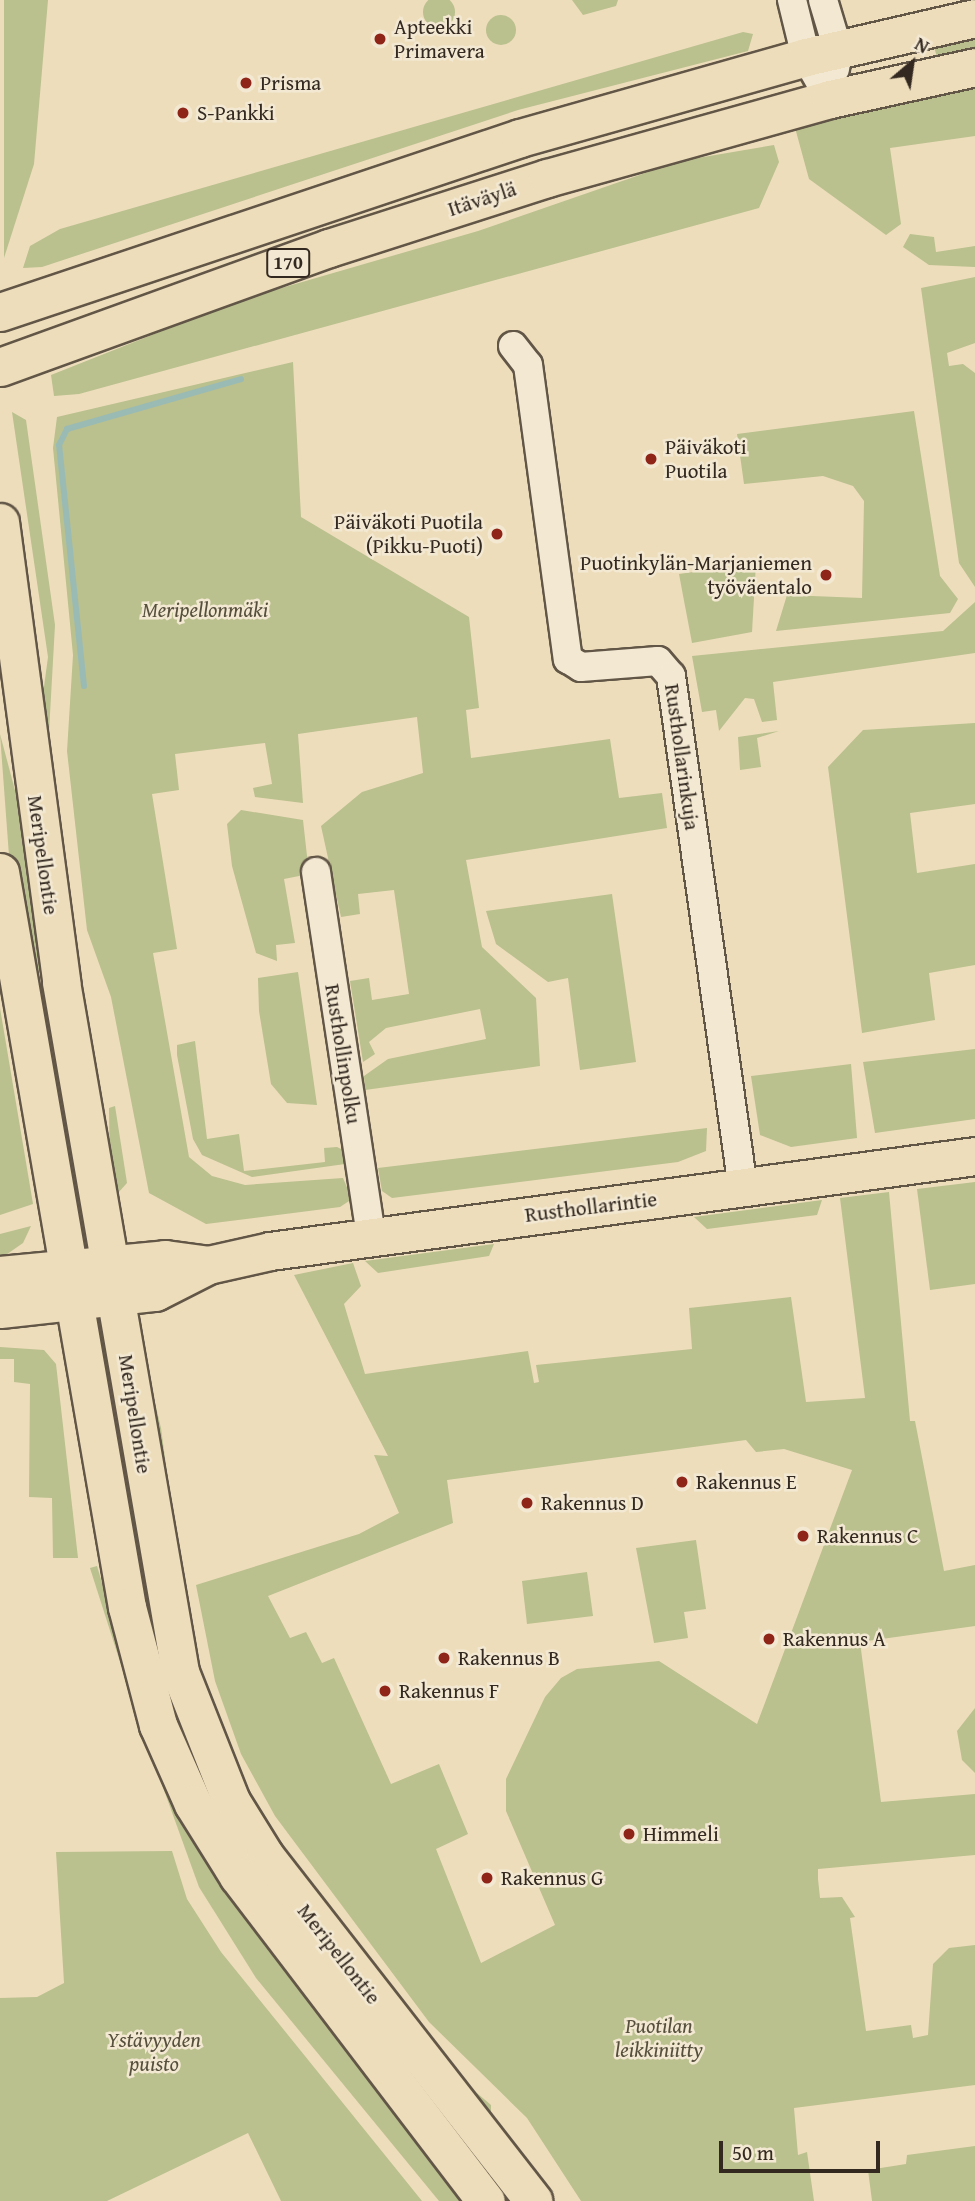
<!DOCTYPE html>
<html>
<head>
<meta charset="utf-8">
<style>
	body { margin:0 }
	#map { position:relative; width:975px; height:2201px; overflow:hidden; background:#edddbb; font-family:"Gentium Book Plus",serif }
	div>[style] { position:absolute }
	.green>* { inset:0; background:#bac08e }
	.round { border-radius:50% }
	.stream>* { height:6px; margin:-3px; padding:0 3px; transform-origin:3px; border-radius:3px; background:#9abbb4 }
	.roads { filter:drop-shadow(2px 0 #625647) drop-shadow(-2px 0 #625647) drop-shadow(0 2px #625647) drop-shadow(0 -2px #625647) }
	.minor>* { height:28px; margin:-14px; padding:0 14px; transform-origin:14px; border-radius:14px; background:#f3e9d3 }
	.major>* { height:37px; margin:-18.5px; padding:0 18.5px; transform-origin:18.5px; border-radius:18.5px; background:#edddbb }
	.dots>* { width:19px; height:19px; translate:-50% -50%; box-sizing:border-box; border:4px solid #f3e9d3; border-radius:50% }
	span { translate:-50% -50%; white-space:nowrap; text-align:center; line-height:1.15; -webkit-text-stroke:5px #f3e9d3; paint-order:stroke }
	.shield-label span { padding:2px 5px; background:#f3e9d3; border:2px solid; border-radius:5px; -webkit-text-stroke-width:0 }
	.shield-label { font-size:19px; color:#342920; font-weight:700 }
	.poi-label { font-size:21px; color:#342920 }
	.left { translate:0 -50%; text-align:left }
	.right { translate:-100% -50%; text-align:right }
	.street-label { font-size:21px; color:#342920 }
	.park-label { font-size:21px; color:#564f3c; font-style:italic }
	.north { position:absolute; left:877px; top:28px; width:70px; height:70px; -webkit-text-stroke:5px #f3e9d3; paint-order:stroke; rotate:29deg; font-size:19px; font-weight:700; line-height:28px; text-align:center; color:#342920 }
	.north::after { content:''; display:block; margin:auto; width:24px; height:32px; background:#342920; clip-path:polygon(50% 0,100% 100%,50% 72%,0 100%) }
	.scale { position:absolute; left:719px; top:2141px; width:161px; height:32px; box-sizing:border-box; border:4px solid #342920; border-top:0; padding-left:9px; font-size:21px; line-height:24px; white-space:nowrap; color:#342920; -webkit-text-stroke:5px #f3e9d3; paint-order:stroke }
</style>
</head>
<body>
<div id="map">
	<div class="green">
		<i class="round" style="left:423px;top:-4px;width:32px;height:32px"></i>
		<i style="clip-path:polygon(4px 0,48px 0,34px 164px,4px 258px)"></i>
		<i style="clip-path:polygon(572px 0,618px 0,616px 6px,583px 15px)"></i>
		<i class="round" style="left:486px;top:15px;width:30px;height:30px"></i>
		<i style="clip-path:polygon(743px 32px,753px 34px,748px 51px,518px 110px,42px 267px,23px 268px,30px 246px,60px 229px)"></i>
		<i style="clip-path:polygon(975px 32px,975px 53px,938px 60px,932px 41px)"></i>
		<i style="clip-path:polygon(975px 82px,975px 136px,890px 148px,901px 224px,886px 235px,809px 179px,794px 124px)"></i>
		<i style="clip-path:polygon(774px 145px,779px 162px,759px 208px,79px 394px,54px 396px,51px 375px,240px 300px,478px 231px,680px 161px)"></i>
		<i style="clip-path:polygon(910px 234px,934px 237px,936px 252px,975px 246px,975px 267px,929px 265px,903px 247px)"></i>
		<i style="clip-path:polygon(975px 277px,975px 343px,947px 353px,949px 366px,963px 364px,975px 373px,975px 587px,959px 563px,921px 288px)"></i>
		<i style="clip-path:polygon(293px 362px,301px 517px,469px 617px,479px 708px,466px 710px,471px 758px,610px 739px,619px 798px,662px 793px,667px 828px,466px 860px,482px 947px,536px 998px,540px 1066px,365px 1090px,364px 1076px,388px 1059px,486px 1039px,480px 1009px,386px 1028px,369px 1042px,375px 1054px,363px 1062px,350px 981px,369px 978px,372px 1000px,409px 994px,394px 890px,358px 894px,360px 914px,341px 917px,321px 826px,362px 792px,423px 773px,417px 717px,298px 734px,303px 803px,255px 797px,253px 788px,272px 784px,265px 743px,175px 754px,179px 790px,152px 794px,177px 949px,153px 953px,189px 1157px,212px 1176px,245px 1185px,343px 1178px,352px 1199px,340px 1207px,206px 1224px,149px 1193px,111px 997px,87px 930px,67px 751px,73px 655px,53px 448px,57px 417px)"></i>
		<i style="clip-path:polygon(914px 411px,940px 576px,958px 599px,950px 613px,776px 631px,787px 595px,862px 598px,864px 501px,853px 486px,823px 476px,744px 484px,737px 434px)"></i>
		<i style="clip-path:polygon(12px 412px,26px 420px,55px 625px,48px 750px,41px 709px,48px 657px)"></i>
		<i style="clip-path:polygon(756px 563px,752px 632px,692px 643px,679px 574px)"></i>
		<i style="clip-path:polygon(975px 602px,975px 653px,773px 682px,777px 720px,762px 722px,754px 699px,745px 698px,719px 731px,716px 710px,702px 712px,692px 656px,943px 631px)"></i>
		<i style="clip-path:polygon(975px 723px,975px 804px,910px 813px,917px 873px,975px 864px,975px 965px,929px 973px,935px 1020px,862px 1033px,828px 767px,863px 730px)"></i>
		<i style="clip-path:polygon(779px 731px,757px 738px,761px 767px,740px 770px,738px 737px)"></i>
		<i style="clip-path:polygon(0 734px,17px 798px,40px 969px,34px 971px,10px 869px)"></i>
		<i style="clip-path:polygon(241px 810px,303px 820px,309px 874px,284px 879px,295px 943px,276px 945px,277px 961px,256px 953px,232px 866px,227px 824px)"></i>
		<i style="clip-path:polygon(612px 894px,636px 1062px,580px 1070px,568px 978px,548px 982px,496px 944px,486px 911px)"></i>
		<i style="clip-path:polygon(298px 972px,317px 1105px,287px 1103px,271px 1084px,259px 1011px,258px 978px)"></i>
		<i style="clip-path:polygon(0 1008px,33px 1204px,0 1215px)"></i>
		<i style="clip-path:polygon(195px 1041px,207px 1139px,239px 1134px,244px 1171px,325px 1162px,324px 1148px,337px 1147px,347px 1152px,345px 1164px,252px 1177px,202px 1155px,193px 1139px,177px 1055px,177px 1045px)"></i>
		<i style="clip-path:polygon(975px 1049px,975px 1119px,875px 1133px,863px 1062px)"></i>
		<i style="clip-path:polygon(851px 1064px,857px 1138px,791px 1147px,760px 1135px,751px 1076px)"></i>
		<i style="clip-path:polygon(115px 1106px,127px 1183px,117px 1194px,110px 1181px,109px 1108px)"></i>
		<i style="clip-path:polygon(707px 1128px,706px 1151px,678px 1162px,392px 1198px,382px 1191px,378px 1168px)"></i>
		<i style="clip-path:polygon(975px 1182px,975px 1284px,930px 1290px,917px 1189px)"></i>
		<i style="clip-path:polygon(evenodd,889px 1192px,910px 1421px,915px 1421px,944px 1571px,975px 1565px,975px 1626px,860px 1642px,881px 1802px,975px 1794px,975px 1855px,818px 1869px,818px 1879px,820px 1898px,842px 1897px,855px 1917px,850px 1918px,866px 2031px,911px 2025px,913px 2038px,928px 2035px,933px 1964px,949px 1948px,975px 1945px,975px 2085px,794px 2108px,798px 2155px,807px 2152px,814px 2201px,581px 2201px,527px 2118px,429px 2022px,275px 1816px,241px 1754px,215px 1681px,196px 1585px,359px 1534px,399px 1513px,374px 1455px,388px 1456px,294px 1275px,353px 1263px,361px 1286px,344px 1304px,365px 1374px,528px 1351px,534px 1383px,539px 1382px,536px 1365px,692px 1349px,689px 1308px,791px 1297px,806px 1402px,865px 1398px,840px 1198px,889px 1192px,746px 1440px,756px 1452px,784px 1449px,852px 1470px,757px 1724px,659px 1661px,577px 1669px,561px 1678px,545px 1697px,506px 1779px,506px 1811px,555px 1925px,481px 1963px,436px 1849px,468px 1834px,439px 1764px,391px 1784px,334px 1658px,322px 1663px,306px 1632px,290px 1638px,268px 1596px,453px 1523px,447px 1480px,746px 1440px)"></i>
		<i style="clip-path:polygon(822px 1200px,817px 1215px,707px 1229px,694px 1217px)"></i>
		<i style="clip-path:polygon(31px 1226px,23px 1243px,0 1259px,0 1234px)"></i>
		<i style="clip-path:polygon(494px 1244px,489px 1256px,378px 1273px,365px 1261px)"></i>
		<i style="clip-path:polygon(0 1347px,44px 1350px,56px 1364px,78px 1558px,53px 1558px,52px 1498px,29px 1497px,30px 1384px,14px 1382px,14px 1359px,0 1359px)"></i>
		<i style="clip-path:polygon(142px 1348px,161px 1428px,188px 1629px,227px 1757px,308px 1889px,451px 2071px,491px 2105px,491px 2112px,444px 2069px,299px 1883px,224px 1758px,184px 1629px)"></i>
		<i style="clip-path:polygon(696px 1540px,706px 1609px,684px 1612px,688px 1638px,654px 1643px,636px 1548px)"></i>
		<i style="clip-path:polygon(97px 1566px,126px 1664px,121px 1665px,90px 1568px)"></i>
		<i style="clip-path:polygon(587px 1572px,593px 1616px,527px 1624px,522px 1581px)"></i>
		<i style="clip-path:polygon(975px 1708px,975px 1773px,962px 1760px,957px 1731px)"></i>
		<i style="clip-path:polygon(148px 1746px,467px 2201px,439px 2201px,256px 1978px,199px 1887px)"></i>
		<i style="clip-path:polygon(172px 1851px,187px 1899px,221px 1952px,422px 2201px,281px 2201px,248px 2133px,107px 2201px,0 2201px,0 1998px,37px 1997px,64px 1983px,56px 1852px)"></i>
		<i style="clip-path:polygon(975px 2146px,975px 2201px,872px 2201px,868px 2170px,906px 2164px,907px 2155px)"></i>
	</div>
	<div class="stream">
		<i style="left:84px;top:686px;width:242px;rotate:-95.9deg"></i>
		<i style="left:59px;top:445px;width:18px;rotate:-63deg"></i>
		<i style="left:67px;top:429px;width:181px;rotate:-16deg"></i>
	</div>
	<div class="roads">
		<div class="minor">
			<i style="left:792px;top:0;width:59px;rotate:76.2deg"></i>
			<i style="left:806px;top:57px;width:48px;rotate:60.3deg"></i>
			<i style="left:823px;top:0;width:52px;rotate:73.3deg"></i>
			<i style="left:838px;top:50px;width:19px;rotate:99deg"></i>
			<i style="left:513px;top:346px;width:24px;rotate:52deg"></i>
			<i style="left:528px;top:365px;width:297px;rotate:82.3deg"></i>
			<i style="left:568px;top:659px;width:15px;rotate:32deg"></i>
			<i style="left:581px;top:667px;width:77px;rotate:-4.5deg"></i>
			<i style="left:658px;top:661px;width:20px;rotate:49deg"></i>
			<i style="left:671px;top:676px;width:517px;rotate:82deg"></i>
			<i style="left:316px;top:872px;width:368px;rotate:81.4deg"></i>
		</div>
		<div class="major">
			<i style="left:0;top:312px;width:548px;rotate:-18.5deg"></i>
			<i style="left:520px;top:138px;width:297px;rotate:-15.8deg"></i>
			<i style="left:806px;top:57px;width:173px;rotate:-13deg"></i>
			<i style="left:0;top:367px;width:350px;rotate:-19.9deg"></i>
			<i style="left:329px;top:248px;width:229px;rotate:-17.8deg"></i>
			<i style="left:547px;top:178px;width:294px;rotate:-15.6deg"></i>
			<i style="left:830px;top:99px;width:148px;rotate:-12.4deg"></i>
			<i style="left:0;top:522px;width:464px;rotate:82.4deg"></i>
			<i style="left:61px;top:982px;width:700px;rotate:80.21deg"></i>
			<i style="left:180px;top:1672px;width:139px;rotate:68.4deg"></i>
			<i style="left:231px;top:1801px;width:65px;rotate:58.3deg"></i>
			<i style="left:265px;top:1856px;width:437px;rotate:52.1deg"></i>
			<i style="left:0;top:872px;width:746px;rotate:80.2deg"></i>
			<i style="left:127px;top:1607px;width:122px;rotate:75.3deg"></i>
			<i style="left:158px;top:1725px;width:86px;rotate:66.1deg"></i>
			<i style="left:193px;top:1804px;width:85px;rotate:58deg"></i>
			<i style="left:238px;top:1876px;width:409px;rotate:52.7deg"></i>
			<i style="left:0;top:1275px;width:166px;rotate:-5.5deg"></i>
			<i style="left:165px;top:1259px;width:43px;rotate:7.9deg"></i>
			<i style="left:0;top:1309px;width:156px;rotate:-6.3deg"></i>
			<i style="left:155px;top:1292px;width:59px;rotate:-27deg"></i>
			<i style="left:208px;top:1265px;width:64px;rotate:-12.7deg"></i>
			<i style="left:270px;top:1251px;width:711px;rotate:-7.67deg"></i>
		</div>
	</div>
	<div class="dots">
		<i style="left:380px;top:39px;background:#8f2418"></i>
		<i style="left:246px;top:83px;background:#8f2418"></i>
		<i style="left:183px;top:113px;background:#8f2418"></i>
		<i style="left:651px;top:459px;background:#8f2418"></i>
		<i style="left:497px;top:534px;background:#8f2418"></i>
		<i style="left:826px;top:575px;background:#8f2418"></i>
		<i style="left:682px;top:1482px;background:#8f2418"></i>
		<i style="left:527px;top:1503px;background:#8f2418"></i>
		<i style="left:803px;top:1536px;background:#8f2418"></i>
		<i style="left:769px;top:1639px;background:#8f2418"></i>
		<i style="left:444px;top:1658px;background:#8f2418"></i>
		<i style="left:385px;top:1691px;background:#8f2418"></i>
		<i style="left:629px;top:1834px;background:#8f2418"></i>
		<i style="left:487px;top:1878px;background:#8f2418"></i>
	</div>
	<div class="shield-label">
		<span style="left:288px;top:263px">170</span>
	</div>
	<div class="poi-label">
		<span class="left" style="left:394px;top:39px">Apteekki<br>Primavera</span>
		<span class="left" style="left:260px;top:83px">Prisma</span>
		<span class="left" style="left:197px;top:113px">S-Pankki</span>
		<span class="left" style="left:665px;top:459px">Päiväkoti<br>Puotila</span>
		<span class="right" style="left:483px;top:534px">Päiväkoti Puotila<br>(Pikku-Puoti)</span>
		<span class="right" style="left:812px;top:575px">Puotinkylän-Marjaniemen<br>työväentalo</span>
		<span class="left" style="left:696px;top:1482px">Rakennus E</span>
		<span class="left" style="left:541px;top:1503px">Rakennus D</span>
		<span class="left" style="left:817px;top:1536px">Rakennus C</span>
		<span class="left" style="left:783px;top:1639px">Rakennus A</span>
		<span class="left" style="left:458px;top:1658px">Rakennus B</span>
		<span class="left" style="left:399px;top:1691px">Rakennus F</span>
		<span class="left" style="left:643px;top:1834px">Himmeli</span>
		<span class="left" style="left:501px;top:1878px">Rakennus G</span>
	</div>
	<div class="street-label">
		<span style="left:482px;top:199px;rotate:-18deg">Itäväylä</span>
		<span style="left:682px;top:757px;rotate:82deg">Rusthollarinkuja</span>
		<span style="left:43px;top:855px;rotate:82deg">Meripellontie</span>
		<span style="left:343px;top:1054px;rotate:81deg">Rusthollinpolku</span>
		<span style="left:591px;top:1207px;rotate:-7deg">Rusthollarintie</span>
		<span style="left:135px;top:1414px;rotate:81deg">Meripellontie</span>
		<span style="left:339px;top:1954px;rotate:52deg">Meripellontie</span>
	</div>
	<div class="park-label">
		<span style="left:205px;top:610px">Meripellonmäki</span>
		<span style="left:659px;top:2038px">Puotilan<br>leikkiniitty</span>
		<span style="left:154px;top:2052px">Ystävyyden<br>puisto</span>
	</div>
	<div class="north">N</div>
	<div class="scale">50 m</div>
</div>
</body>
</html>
